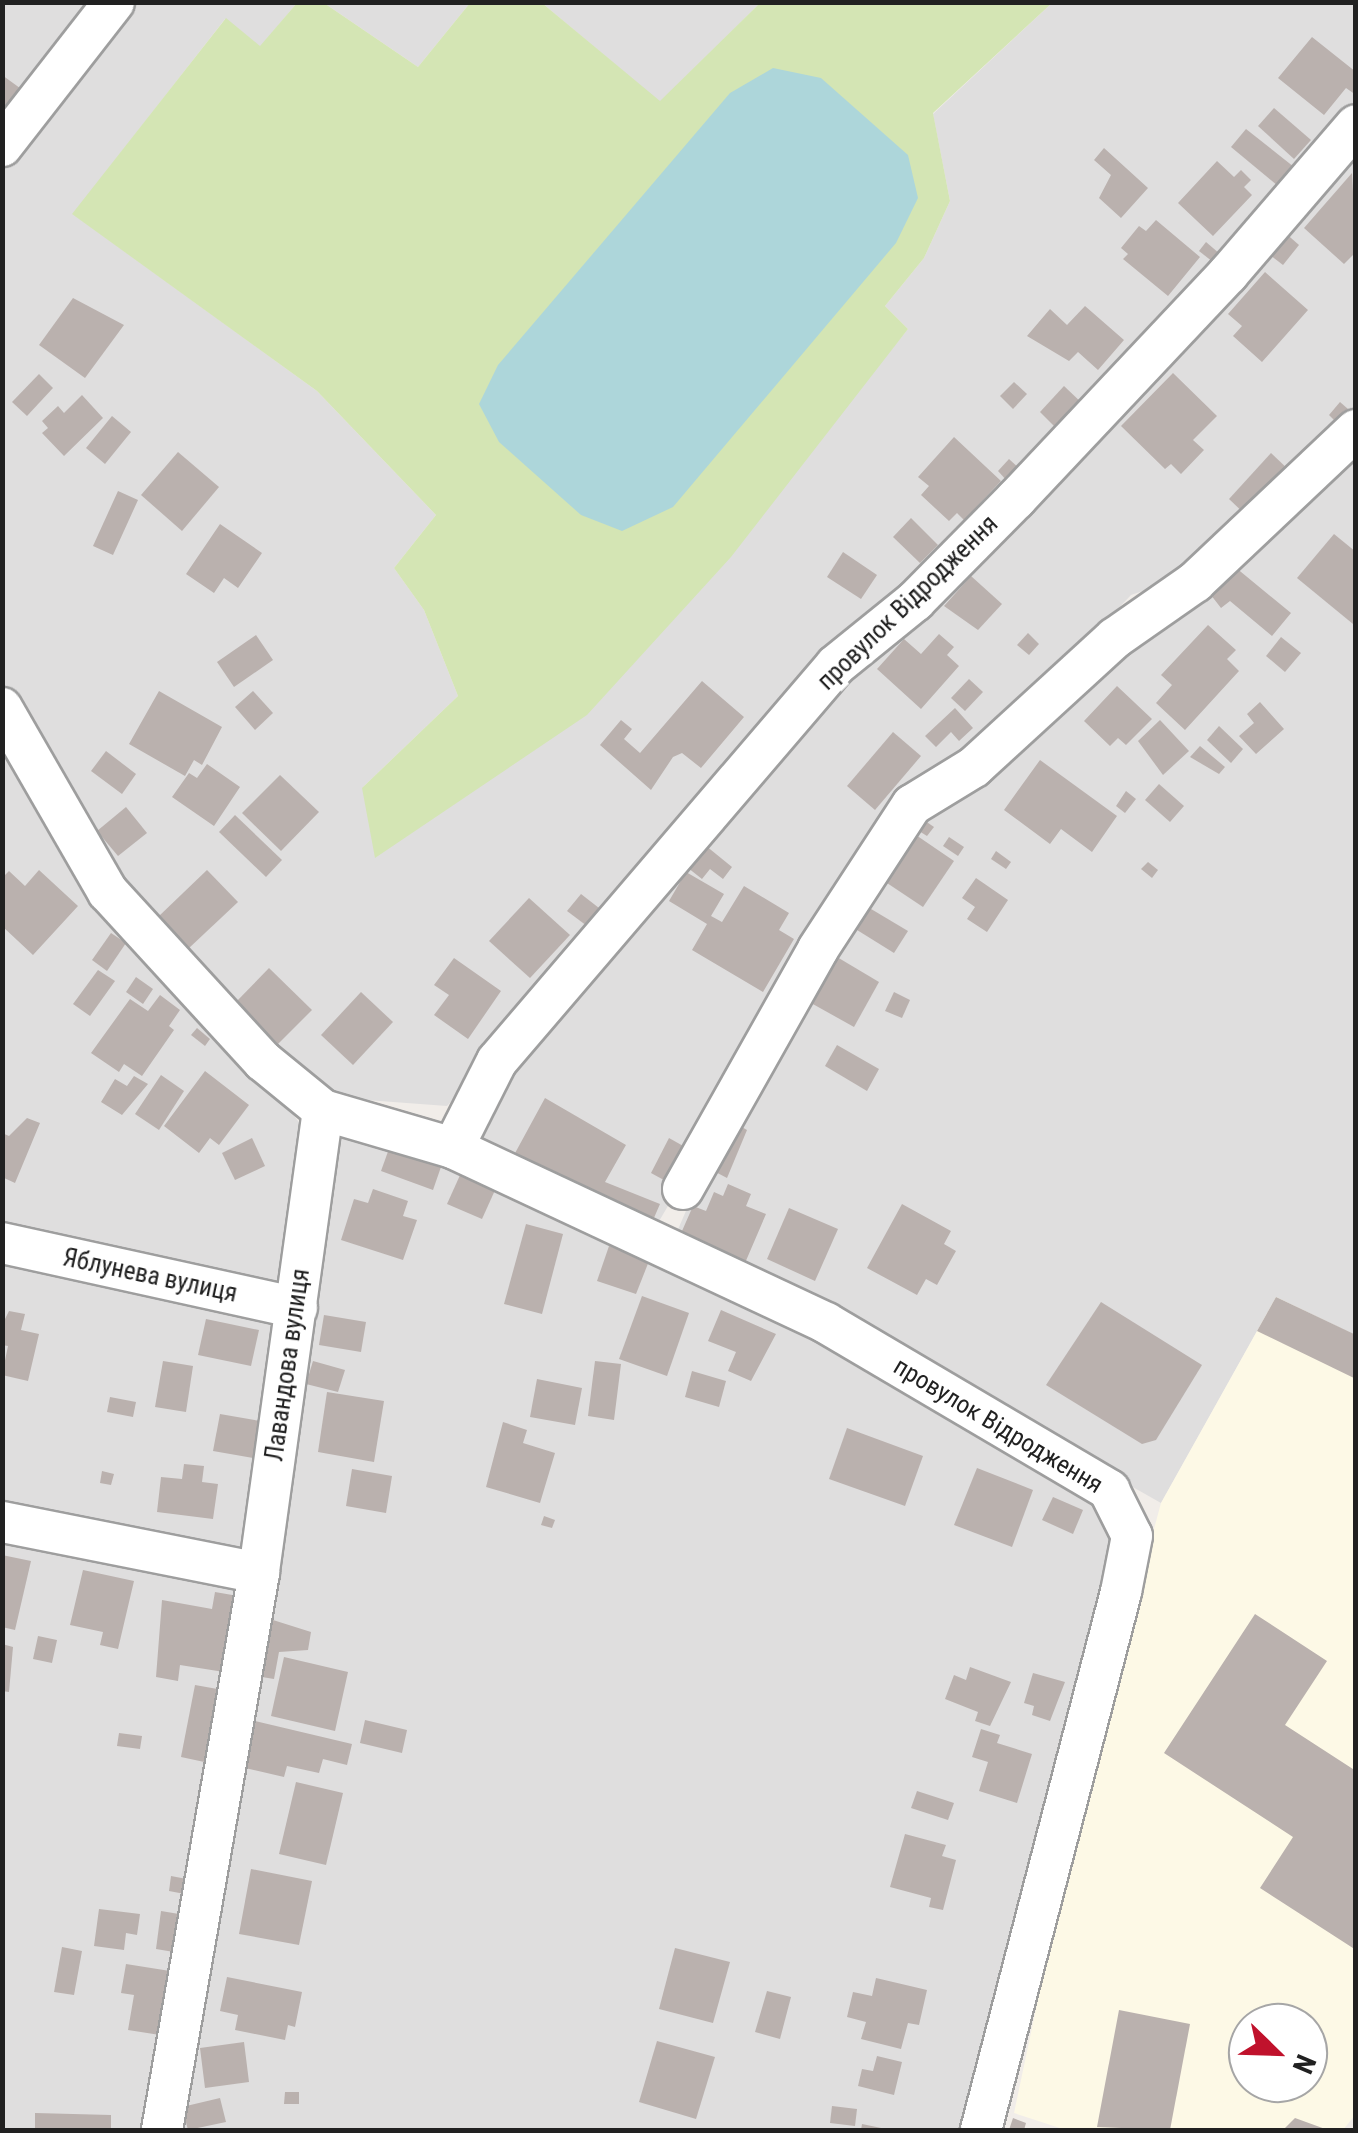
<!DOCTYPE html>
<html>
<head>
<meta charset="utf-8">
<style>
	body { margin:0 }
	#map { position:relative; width:1358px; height:2133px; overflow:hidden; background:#f1ede9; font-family:"Roboto Condensed",sans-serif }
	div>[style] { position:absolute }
	.residential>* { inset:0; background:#dfdede }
	.education>* { inset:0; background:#fdf9e6 }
	.grass>* { inset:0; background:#d4e5b4 }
	.water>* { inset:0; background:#add6da }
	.building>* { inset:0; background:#bab1ae }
	.roads { filter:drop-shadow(2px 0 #9e9e9e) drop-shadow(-2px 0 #9e9e9e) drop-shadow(0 2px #9e9e9e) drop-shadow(0 -2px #9e9e9e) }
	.street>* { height:40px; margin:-20px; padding:0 20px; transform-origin:20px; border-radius:20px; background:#fff }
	span { translate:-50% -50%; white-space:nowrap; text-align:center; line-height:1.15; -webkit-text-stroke:9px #fff; paint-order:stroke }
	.street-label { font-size:25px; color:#212121 }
	.frame { position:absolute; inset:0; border:5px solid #212121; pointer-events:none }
	.north { position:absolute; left:1228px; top:2003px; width:100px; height:100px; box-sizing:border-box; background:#fff; border:2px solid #a6a6a6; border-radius:50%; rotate:113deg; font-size:28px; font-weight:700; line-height:40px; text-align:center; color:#212121 }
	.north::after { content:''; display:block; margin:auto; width:35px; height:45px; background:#c0122c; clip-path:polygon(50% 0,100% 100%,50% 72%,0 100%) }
</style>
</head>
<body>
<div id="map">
	<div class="residential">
		<i style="clip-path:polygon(3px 3px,107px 3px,3px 133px)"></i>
		<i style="clip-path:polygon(128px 3px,297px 3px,260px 47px,225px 19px,73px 214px,317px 391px,436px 515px,394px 568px,424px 610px,458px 696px,362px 788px,865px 382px,908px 329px,885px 306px,924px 258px,950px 201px,933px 114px,1052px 3px,1355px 3px,1355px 109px,447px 1106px,326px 1097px,126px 901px,3px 685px,2px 163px)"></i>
		<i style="clip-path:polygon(324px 3px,470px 3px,418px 67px)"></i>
		<i style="clip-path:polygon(542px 3px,760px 3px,660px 102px)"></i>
		<i style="clip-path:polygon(1355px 137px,1355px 417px,1184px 577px,1131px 595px,974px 760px,909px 799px,652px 1233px,483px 1154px,479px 1109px,710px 822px)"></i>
		<i style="clip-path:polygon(1355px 441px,1355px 1335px,1276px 1297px,1161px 1503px,834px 1318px,673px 1241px,704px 1169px,917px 809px)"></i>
		<i style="clip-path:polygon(2px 727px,310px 1137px,291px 1293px,3px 1234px)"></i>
		<i style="clip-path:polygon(359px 1131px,449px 1159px,819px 1333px,1107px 1507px,1123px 1536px,971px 2130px,169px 2130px,327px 1144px)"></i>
		<i style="clip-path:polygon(2px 1249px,279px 1312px,253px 1562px,3px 1513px)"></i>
		<i style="clip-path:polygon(3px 1533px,248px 1590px,144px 2130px,3px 2130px)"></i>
	</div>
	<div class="education">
		<i style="clip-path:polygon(evenodd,1276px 1297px,1355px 1335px,1355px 2115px,1343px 2130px,1066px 2130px,1014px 2113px,1078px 1810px,1161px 1503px,1276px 1297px,1248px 2023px,1308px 2023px,1308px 2083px,1248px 2083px,1248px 2023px)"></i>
	</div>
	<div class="grass">
		<i style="clip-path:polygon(297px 3px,324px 3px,418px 67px,470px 3px,542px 3px,660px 101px,760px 3px,1052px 3px,933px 113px,950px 201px,924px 258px,885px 306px,908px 329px,731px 557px,587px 715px,375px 858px,362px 788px,458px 696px,424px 610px,394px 568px,436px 515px,317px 391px,72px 214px,226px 18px,260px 46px)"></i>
	</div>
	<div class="water">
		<i style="clip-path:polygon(773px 68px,821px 78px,908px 155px,918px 198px,896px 243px,673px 507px,622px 531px,581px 515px,499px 442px,479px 404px,498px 365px,730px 93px)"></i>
	</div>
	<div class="building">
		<i style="clip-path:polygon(1312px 37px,1356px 72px,1356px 95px,1346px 88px,1324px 115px,1278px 78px)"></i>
		<i style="clip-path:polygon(2px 75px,24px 91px,11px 109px,2px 103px)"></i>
		<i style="clip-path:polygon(1274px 108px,1311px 140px,1294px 159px,1258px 126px)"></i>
		<i style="clip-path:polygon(1246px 129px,1294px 167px,1278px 186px,1231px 147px)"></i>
		<i style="clip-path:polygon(1104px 148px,1148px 188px,1121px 218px,1099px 198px,1111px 175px,1094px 160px)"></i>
		<i style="clip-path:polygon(1217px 161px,1234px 177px,1241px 170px,1251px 180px,1244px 187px,1252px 195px,1213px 236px,1178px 203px)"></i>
		<i style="clip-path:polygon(1352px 173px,1356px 252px,1344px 264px,1304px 228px)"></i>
		<i style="clip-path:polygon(1156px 220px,1200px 257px,1168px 296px,1123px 259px,1128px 254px,1121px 248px,1139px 226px,1146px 231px)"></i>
		<i style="clip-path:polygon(1283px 231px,1299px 245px,1283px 265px,1266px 252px)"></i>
		<i style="clip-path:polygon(1206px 242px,1220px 254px,1213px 262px,1199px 251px)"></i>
		<i style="clip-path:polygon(1265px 272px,1308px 310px,1262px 362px,1233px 336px,1242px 326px,1228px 314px)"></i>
		<i style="clip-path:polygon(73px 298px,124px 325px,85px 378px,39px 345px)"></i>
		<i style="clip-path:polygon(1085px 306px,1124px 340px,1098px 370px,1078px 352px,1069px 361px,1027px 336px,1050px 309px,1067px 325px)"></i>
		<i style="clip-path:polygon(1173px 373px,1217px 416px,1193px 440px,1204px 450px,1181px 474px,1171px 464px,1165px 469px,1121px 426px)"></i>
		<i style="clip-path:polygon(39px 374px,53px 388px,27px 416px,12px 402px)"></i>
		<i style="clip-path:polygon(1014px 382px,1027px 394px,1013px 409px,1000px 396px)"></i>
		<i style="clip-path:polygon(1064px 386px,1085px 406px,1060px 432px,1040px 412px)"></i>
		<i style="clip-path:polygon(82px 395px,103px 418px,64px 456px,42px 433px,48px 428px,42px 421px,58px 406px,64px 413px)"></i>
		<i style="clip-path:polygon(1340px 402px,1348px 409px,1336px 422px,1329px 415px)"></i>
		<i style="clip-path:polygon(112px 416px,131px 432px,105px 464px,86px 448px)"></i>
		<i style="clip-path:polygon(954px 437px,1001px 481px,964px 520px,957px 513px,949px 521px,921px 495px,929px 486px,918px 477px)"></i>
		<i style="clip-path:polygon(178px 452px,219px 487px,182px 531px,141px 495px)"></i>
		<i style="clip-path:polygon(1271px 453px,1291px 472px,1248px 517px,1229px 499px)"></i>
		<i style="clip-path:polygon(1009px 459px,1020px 469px,1008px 482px,998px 471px)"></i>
		<i style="clip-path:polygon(118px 491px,138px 500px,113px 555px,93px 546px)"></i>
		<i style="clip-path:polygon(911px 518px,938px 545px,920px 563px,893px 537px)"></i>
		<i style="clip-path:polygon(220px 524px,262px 553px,238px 588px,224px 578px,214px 593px,186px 574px)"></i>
		<i style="clip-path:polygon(1334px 534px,1356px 552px,1353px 624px,1297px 578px)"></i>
		<i style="clip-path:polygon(843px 552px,877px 575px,861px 599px,827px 577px)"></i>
		<i style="clip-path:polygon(1235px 567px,1291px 613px,1272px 636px,1230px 601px,1221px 608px,1207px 590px)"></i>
		<i style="clip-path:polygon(971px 576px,1002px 604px,978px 630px,944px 606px)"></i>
		<i style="clip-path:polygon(1208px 625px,1236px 650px,1227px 659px,1239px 671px,1185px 730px,1156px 703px,1172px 685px,1161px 675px)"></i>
		<i style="clip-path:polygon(1028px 633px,1039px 644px,1029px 655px,1017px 645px)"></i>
		<i style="clip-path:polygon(939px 634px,954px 647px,947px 655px,959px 666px,921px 709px,877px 669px,904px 639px,921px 654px)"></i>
		<i style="clip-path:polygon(256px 635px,273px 660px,234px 687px,217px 662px)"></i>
		<i style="clip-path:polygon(1281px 637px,1301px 653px,1285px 672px,1266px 656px)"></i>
		<i style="clip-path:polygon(969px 679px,983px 692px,965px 711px,951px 698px)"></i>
		<i style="clip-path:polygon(702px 681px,744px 717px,701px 768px,682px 753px,673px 757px,651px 790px,600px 745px,621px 720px,632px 729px,624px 739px,640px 753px)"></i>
		<i style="clip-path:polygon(1117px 686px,1152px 719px,1126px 745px,1118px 738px,1110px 746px,1084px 721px)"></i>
		<i style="clip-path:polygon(159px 691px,222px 727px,202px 765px,194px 760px,185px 776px,129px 744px)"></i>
		<i style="clip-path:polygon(253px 691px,273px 713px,255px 730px,235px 707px)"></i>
		<i style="clip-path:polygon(1260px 702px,1284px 729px,1256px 754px,1239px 736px,1254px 723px,1247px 714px)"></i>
		<i style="clip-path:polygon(955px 708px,973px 728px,959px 741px,951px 732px,936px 747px,925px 736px)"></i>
		<i style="clip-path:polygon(1160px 720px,1189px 751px,1163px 775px,1138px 741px)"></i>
		<i style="clip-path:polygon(1219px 726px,1243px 749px,1231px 763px,1207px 740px)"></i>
		<i style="clip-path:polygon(893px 732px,921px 756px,875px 810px,847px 786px)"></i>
		<i style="clip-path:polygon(1200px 746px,1225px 767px,1219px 774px,1190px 757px)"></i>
		<i style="clip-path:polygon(106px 751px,136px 774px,122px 794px,91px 771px)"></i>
		<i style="clip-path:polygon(1040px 760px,1117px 816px,1092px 852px,1061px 829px,1050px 844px,1004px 810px)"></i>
		<i style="clip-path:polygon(207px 764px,240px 787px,214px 826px,172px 797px,189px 773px,197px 778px)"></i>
		<i style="clip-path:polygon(280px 775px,319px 812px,281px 851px,242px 813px)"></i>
		<i style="clip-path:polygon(1159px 784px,1184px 806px,1170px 822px,1145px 800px)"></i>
		<i style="clip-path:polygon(1126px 791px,1136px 799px,1125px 813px,1116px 806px)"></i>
		<i style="clip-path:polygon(126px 807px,147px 833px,118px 856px,97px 831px)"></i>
		<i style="clip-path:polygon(235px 815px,282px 860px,266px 877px,219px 832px)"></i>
		<i style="clip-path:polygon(918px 816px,934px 827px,927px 836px,911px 826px)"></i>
		<i style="clip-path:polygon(913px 833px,954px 861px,923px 907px,881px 879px)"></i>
		<i style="clip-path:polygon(949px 837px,964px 847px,958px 856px,943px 846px)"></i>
		<i style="clip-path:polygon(700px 841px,732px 867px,723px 879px,710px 869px,702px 879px,683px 864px)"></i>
		<i style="clip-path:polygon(996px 851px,1011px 862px,1006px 869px,991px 859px)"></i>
		<i style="clip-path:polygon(1148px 862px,1158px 870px,1152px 878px,1141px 869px)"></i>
		<i style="clip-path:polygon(39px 870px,78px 906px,33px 955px,2px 926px,2px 878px,9px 871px,25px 886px)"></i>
		<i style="clip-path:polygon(207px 870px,238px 902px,188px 949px,158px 917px)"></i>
		<i style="clip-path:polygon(686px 872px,724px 894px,711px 916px,722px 922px,744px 886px,789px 913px,779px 930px,794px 939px,763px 992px,692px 950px,707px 924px,669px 901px)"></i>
		<i style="clip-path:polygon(976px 878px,1008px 900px,987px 932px,967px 919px,975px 907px,962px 898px)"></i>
		<i style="clip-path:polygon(581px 894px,608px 915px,595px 932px,567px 911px)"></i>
		<i style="clip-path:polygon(529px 898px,570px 935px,530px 978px,489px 941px)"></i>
		<i style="clip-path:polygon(861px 903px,908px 931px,894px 953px,849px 925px)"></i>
		<i style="clip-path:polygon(111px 933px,126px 943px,107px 971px,92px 960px)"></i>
		<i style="clip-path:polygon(837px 957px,879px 982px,854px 1027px,811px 1003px)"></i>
		<i style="clip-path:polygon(454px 958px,501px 991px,468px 1039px,434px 1015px,449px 995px,434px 985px)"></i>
		<i style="clip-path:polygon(269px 968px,312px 1010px,278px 1044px,236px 1002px)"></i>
		<i style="clip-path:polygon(98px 970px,115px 981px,90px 1016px,73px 1004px)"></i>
		<i style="clip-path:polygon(136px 977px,153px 989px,143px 1004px,126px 992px)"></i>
		<i style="clip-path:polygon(361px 992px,393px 1022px,353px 1065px,321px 1035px)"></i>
		<i style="clip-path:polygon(894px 992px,910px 1000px,902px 1018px,885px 1011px)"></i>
		<i style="clip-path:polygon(160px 995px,180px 1010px,169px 1026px,174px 1030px,142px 1076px,124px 1064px,119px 1072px,91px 1053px,130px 999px,148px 1011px)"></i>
		<i style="clip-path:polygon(197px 1028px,210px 1039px,205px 1046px,191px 1035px)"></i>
		<i style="clip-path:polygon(837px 1045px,879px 1069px,867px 1091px,825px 1066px)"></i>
		<i style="clip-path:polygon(205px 1071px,249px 1105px,219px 1145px,210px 1138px,199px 1153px,164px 1126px)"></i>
		<i style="clip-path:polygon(161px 1075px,184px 1091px,159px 1130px,135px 1114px)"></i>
		<i style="clip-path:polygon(134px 1076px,148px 1084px,122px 1115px,101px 1102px,115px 1079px,127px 1086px)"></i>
		<i style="clip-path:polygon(545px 1098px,626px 1145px,605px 1182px,660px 1204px,650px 1227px,514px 1155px)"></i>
		<i style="clip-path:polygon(27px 1118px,40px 1123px,15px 1183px,2px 1177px,2px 1133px,9px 1136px)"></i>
		<i style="clip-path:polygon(733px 1122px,747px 1130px,727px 1178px,708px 1168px)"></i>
		<i style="clip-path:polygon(252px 1138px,265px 1166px,235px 1180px,222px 1153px)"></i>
		<i style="clip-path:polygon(669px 1138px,692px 1151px,673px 1185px,651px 1173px)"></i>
		<i style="clip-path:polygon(390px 1146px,442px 1164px,433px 1190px,381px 1171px)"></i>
		<i style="clip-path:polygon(461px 1173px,496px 1188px,482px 1219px,447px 1204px)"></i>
		<i style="clip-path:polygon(728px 1184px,751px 1194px,746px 1206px,766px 1214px,745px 1263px,682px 1231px,693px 1206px,706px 1211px,714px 1192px,723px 1196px)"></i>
		<i style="clip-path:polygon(373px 1189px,408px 1201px,403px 1216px,417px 1220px,403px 1260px,341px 1240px,354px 1199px,368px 1203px)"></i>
		<i style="clip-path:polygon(902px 1204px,951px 1231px,944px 1244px,956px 1251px,937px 1285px,926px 1279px,917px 1295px,867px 1268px)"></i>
		<i style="clip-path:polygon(789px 1208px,838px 1229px,815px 1281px,767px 1259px)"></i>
		<i style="clip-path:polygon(526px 1224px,563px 1234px,542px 1314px,504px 1304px)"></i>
		<i style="clip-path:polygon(609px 1246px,649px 1261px,636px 1294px,597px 1281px)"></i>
		<i style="clip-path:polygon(642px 1296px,689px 1313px,667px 1376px,619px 1359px)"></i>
		<i style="clip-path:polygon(1276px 1297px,1356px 1335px,1356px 1379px,1257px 1331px)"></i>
		<i style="clip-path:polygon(1101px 1302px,1202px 1365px,1156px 1440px,1142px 1444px,1046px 1385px)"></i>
		<i style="clip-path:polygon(721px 1310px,776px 1334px,751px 1381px,728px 1371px,736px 1352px,708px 1341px)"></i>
		<i style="clip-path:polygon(9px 1311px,25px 1314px,21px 1330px,39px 1334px,28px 1381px,2px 1375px,8px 1346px,2px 1345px,2px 1325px)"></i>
		<i style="clip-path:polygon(324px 1315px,366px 1322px,361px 1352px,319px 1345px)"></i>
		<i style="clip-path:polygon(206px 1319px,259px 1330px,251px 1366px,198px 1355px)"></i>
		<i style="clip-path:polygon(163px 1361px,193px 1366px,186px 1412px,155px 1407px)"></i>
		<i style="clip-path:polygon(313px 1361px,345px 1370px,338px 1392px,306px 1384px)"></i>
		<i style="clip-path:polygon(595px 1361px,621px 1364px,614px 1420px,588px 1416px)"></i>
		<i style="clip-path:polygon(692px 1371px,726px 1381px,719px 1407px,685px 1397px)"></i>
		<i style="clip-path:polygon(537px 1379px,582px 1388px,575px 1425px,530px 1417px)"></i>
		<i style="clip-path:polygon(327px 1392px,384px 1401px,374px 1462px,318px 1452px)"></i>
		<i style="clip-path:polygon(110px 1397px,136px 1402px,133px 1417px,107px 1412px)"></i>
		<i style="clip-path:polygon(220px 1414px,266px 1422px,259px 1459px,213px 1451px)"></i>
		<i style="clip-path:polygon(503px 1422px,527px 1430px,523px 1443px,555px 1453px,540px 1503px,486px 1487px)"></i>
		<i style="clip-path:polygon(847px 1428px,923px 1456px,905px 1506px,829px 1479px)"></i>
		<i style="clip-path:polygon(184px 1464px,204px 1466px,202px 1482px,218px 1484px,213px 1519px,157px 1512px,161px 1477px,182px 1479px)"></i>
		<i style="clip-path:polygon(977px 1468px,1033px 1490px,1012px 1547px,954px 1525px)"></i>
		<i style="clip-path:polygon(352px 1469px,392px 1476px,386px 1513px,346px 1506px)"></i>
		<i style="clip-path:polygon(102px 1471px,114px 1474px,111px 1485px,100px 1483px)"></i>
		<i style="clip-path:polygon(1053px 1497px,1083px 1510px,1073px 1534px,1042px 1520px)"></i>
		<i style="clip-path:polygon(544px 1516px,555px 1520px,552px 1528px,541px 1525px)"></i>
		<i style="clip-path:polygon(2px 1555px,31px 1561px,15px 1630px,2px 1627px)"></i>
		<i style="clip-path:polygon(83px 1570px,134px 1581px,118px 1649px,100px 1645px,103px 1632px,70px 1625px)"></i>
		<i style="clip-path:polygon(215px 1592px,238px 1596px,224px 1672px,180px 1665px,178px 1681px,156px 1677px,162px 1600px,212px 1609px)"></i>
		<i style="clip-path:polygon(1255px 1614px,1327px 1661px,1285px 1725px,1356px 1771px,1356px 1950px,1260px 1888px,1293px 1837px,1164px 1753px)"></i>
		<i style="clip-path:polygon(273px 1620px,311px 1632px,308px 1650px,279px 1652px,274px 1679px,262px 1677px)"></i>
		<i style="clip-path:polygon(38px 1636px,57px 1640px,52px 1663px,33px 1659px)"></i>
		<i style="clip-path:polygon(2px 1644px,13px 1647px,9px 1692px,2px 1691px)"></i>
		<i style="clip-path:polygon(284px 1657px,348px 1672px,335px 1731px,271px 1716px)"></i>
		<i style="clip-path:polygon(970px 1667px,1011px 1682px,990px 1726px,975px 1721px,978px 1712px,945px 1699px,954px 1675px,966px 1680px)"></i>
		<i style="clip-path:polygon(1033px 1673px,1065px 1682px,1050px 1721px,1032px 1715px,1034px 1706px,1024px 1703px)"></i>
		<i style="clip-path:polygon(195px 1685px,223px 1690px,209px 1763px,181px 1757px)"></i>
		<i style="clip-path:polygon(365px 1720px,407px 1730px,402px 1753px,360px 1743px)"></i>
		<i style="clip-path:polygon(255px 1721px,352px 1744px,347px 1765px,323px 1759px,319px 1773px,287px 1766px,284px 1777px,245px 1768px)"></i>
		<i style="clip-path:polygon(981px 1729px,1000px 1735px,997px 1743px,1032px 1754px,1017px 1803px,979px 1791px,988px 1762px,972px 1757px)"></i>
		<i style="clip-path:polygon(119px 1733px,142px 1736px,140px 1749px,117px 1746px)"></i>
		<i style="clip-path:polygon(296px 1782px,343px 1793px,326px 1865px,279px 1854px)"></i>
		<i style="clip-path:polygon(917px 1791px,954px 1803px,948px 1820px,911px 1808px)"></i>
		<i style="clip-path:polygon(905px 1834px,946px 1845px,942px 1856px,956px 1860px,943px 1910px,929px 1907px,931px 1898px,890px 1887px)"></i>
		<i style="clip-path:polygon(251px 1869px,312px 1881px,299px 1945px,239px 1934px)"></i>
		<i style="clip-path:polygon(171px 1876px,192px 1880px,190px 1895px,169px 1891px)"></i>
		<i style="clip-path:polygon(99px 1909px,140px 1914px,137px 1935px,126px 1933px,124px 1950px,94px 1946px)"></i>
		<i style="clip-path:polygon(161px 1911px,185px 1915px,180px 1953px,156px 1949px)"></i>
		<i style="clip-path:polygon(62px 1947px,82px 1951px,74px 1995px,54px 1992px)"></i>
		<i style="clip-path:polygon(675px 1948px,730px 1962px,713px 2023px,659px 2009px)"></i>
		<i style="clip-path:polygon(126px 1964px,170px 1971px,160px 2035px,128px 2030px,134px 1995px,121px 1993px)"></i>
		<i style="clip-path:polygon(227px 1977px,302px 1992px,295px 2027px,288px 2025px,285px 2040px,235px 2030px,238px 2015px,220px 2011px)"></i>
		<i style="clip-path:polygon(876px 1978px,927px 1990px,919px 2025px,908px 2023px,901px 2049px,861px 2039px,866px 2022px,847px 2017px,853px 1992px,872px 1996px)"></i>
		<i style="clip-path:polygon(767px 1991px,791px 1997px,780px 2039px,755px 2032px)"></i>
		<i style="clip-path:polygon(1119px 2010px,1190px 2024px,1170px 2130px,1097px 2127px)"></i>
		<i style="clip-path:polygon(657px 2041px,715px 2057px,696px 2119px,639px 2102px)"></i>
		<i style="clip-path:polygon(244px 2042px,249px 2082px,205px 2088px,200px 2048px)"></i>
		<i style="clip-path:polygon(877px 2056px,902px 2062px,894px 2095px,858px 2086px,862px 2069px,873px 2071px)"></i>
		<i style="clip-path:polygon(285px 2092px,299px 2092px,299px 2104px,284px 2104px)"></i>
		<i style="clip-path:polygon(220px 2098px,226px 2122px,188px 2130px,182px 2107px)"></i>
		<i style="clip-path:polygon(832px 2106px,857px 2109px,855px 2126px,830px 2123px)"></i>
		<i style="clip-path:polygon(35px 2113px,111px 2115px,111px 2130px,35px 2130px)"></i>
		<i style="clip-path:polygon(1013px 2118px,1026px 2123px,1024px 2130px,1009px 2130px)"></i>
		<i style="clip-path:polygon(1295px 2118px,1328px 2130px,1283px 2130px)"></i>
		<i style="clip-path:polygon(862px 2124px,886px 2129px,886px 2130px,861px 2130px)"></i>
	</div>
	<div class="roads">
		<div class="street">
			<i style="left:2px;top:146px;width:182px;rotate:-52.1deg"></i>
			<i style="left:2px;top:708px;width:212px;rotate:60.1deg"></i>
			<i style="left:108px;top:892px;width:229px;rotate:47.5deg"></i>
			<i style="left:263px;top:1061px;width:77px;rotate:39.2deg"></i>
			<i style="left:323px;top:1110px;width:467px;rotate:97.9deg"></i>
			<i style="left:259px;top:1573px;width:565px;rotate:99.88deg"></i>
			<i style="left:323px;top:1110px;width:135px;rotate:16.3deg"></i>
			<i style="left:453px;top:1148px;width:412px;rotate:25.1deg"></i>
			<i style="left:826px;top:1323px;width:329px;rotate:30.5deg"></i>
			<i style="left:1109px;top:1490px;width:51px;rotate:63.4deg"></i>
			<i style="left:1132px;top:1536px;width:57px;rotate:101.1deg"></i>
			<i style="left:1121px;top:1592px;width:556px;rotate:104.59deg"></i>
			<i style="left:453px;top:1148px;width:97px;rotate:-63.2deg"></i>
			<i style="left:497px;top:1061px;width:521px;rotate:-49.43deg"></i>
			<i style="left:836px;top:665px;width:102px;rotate:-39deg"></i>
			<i style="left:915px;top:601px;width:144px;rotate:-45.3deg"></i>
			<i style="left:1016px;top:499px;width:309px;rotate:-46.7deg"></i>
			<i style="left:1228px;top:274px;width:196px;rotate:-49.3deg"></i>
			<i style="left:683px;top:1189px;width:275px;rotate:-60.6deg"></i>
			<i style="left:818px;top:949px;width:172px;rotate:-56.9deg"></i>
			<i style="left:912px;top:805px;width:73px;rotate:-31.5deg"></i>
			<i style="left:974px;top:767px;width:191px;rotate:-42.5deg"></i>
			<i style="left:1115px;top:638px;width:98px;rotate:-35deg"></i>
			<i style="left:1195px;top:582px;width:221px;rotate:-43.4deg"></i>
			<i style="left:2px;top:1243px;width:302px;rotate:12.4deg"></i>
			<i style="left:2px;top:1522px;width:262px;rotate:11.2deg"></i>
		</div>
	</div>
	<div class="street-label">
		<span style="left:908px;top:603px;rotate:-44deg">провулок Відродження</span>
		<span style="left:150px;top:1276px;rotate:12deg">Яблунева вулиця</span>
		<span style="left:288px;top:1365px;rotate:-82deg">Лавандова вулиця</span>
		<span style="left:998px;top:1426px;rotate:31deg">провулок Відродження</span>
	</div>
	<div class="frame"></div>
	<div class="north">N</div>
</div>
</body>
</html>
